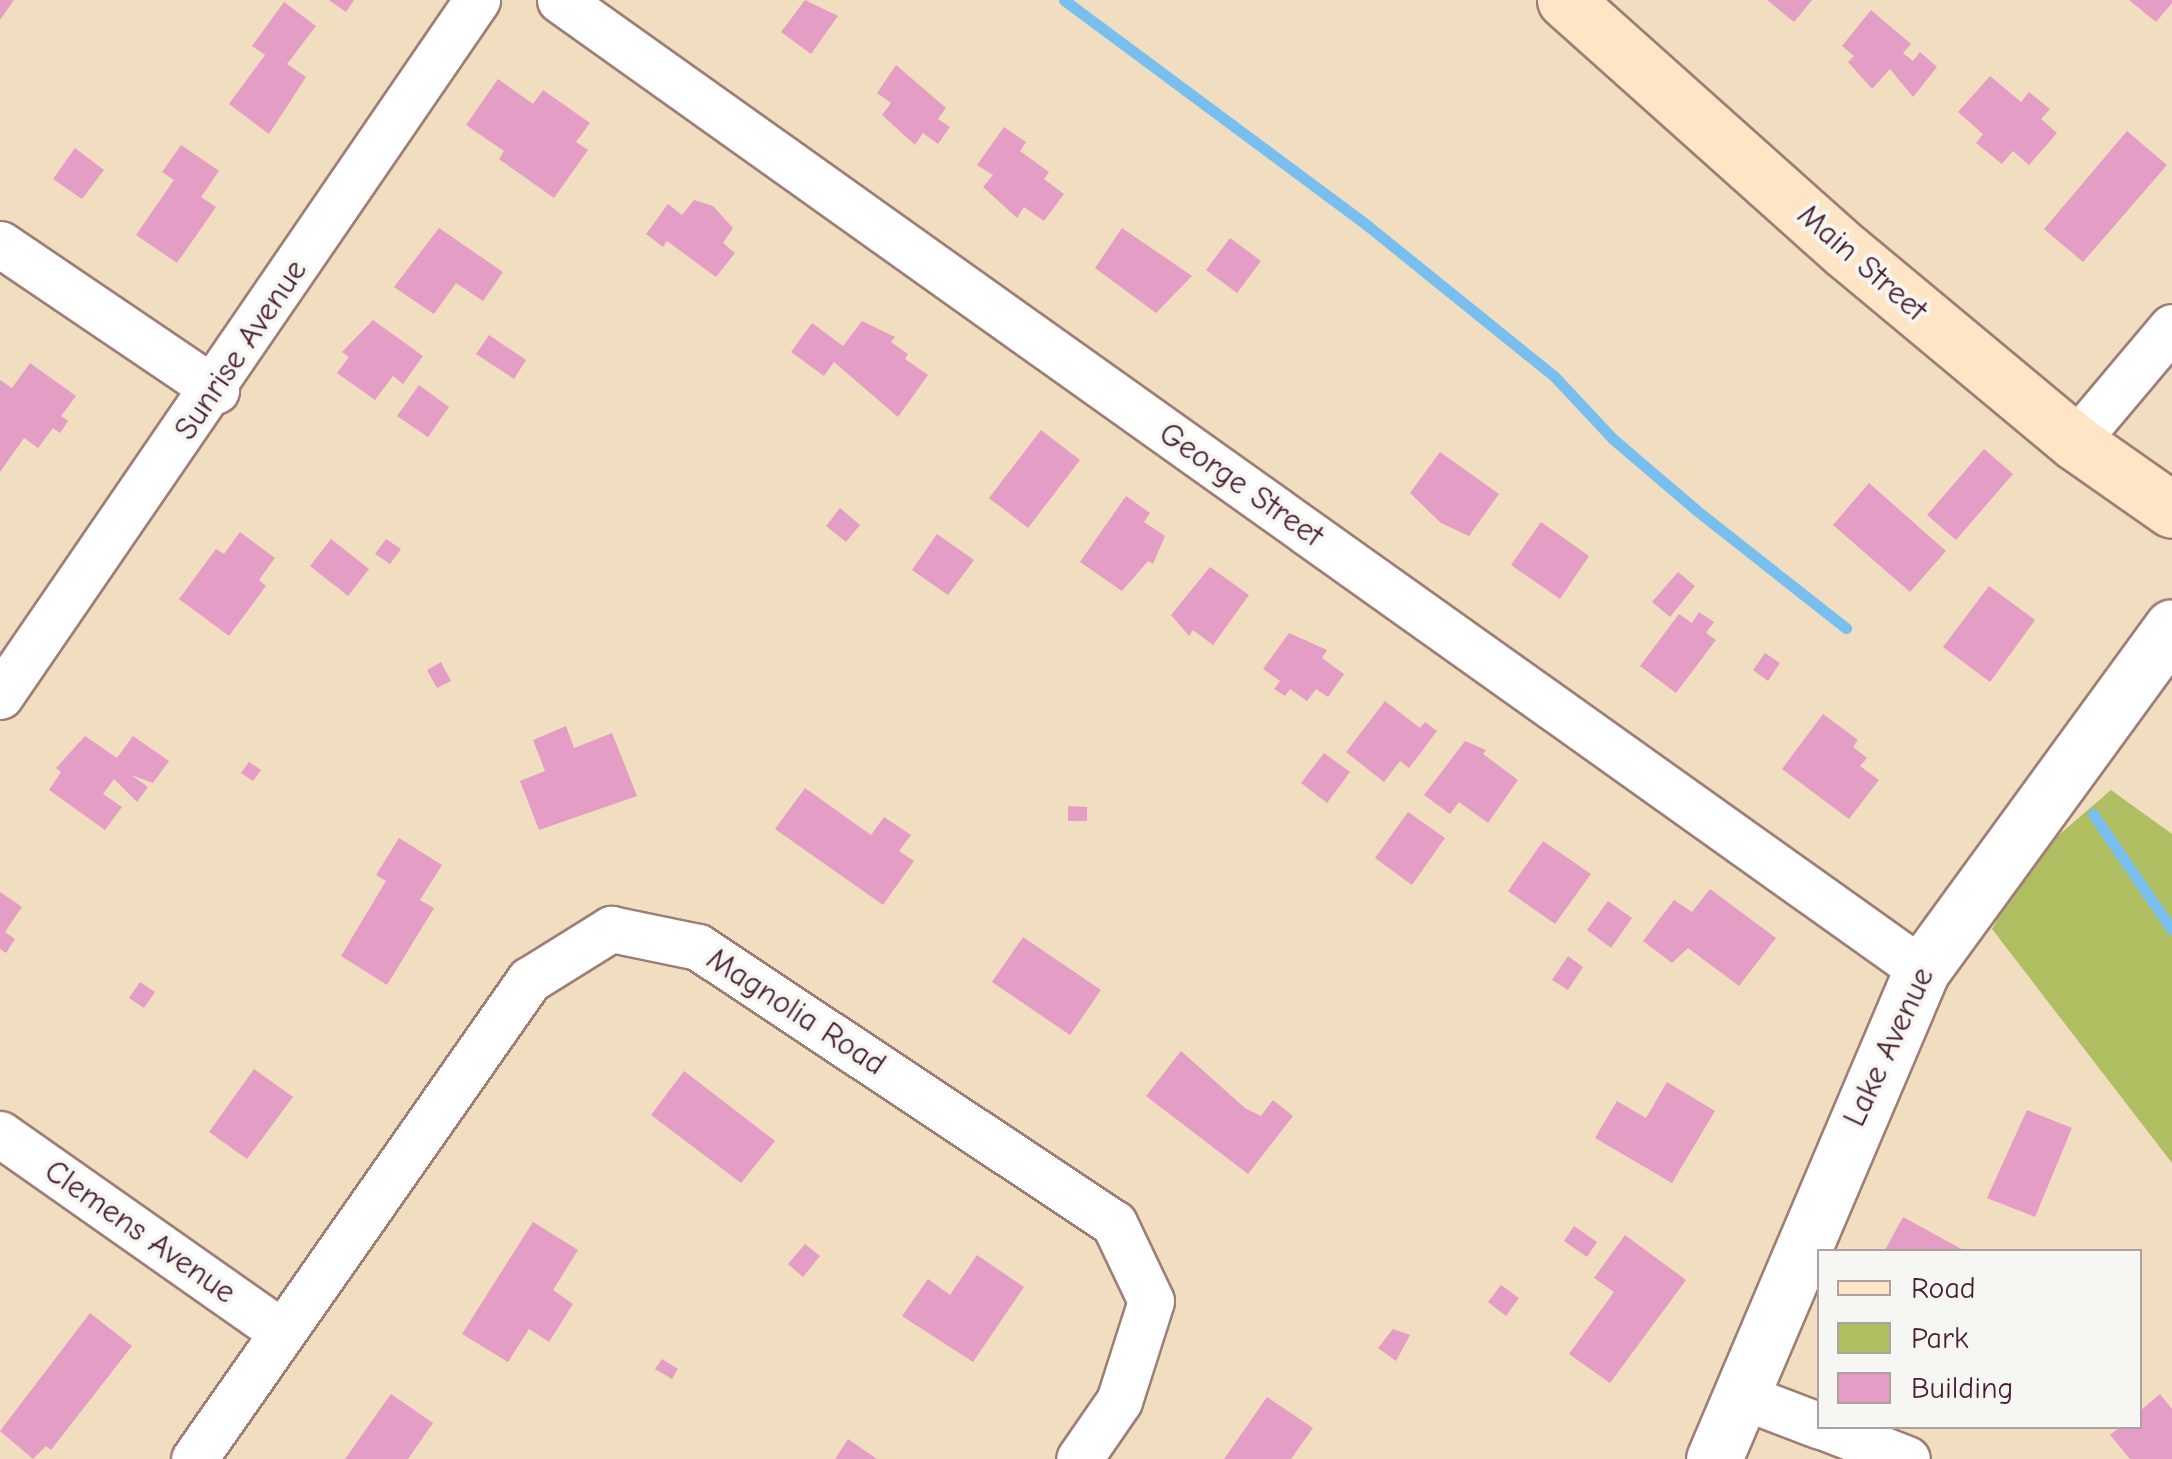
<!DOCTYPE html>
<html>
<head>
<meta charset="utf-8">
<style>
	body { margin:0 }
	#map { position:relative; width:2172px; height:1459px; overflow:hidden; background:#f1dec0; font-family:"Comic Neue",sans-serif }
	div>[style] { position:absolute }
	.green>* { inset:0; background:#afbe61 }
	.stream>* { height:11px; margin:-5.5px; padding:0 5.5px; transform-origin:5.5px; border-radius:5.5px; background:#78bff0 }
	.building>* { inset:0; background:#e49dc4 }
	.roads { filter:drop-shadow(2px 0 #9e7e76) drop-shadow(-2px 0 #9e7e76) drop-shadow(0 2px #9e7e76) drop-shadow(0 -2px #9e7e76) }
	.minor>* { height:45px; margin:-22.5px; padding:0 22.5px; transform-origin:22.5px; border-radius:22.5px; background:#fff }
	.tertiary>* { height:55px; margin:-27.5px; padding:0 27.5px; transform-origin:27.5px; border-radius:27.5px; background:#fff }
	.secondary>* { height:55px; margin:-27.5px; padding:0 27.5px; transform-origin:27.5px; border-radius:27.5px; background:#fde5c5 }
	span { translate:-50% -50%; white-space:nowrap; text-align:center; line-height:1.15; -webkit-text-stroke:8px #f6f6f2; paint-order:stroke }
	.street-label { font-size:32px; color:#4a1f2b }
	.legend { position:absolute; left:1817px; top:1249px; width:325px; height:180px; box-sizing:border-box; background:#f6f6f2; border:2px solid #b1a0a2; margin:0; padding:12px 18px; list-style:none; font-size:30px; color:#4a1f2b }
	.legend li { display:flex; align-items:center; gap:20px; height:50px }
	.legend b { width:50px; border:2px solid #b1a0a2 }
</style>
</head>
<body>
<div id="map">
	<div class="green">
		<i style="clip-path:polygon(2111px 790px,2172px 834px,2172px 1163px,1992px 929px,2032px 858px)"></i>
	</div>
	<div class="stream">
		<i style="left:1064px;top:0;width:379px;rotate:36.6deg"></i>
		<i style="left:1368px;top:226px;width:239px;rotate:38.9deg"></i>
		<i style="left:1554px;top:376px;width:86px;rotate:46.9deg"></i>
		<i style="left:1613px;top:439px;width:109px;rotate:40.5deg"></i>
		<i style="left:1696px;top:510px;width:191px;rotate:38.2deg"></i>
		<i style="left:2093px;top:814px;width:140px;rotate:55.7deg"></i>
	</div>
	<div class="building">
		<i style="clip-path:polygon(0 0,14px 0,0 20px)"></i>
		<i style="clip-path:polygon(329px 0,354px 0,346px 12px)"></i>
		<i style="clip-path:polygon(805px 0,838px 16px,811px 54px,781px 32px)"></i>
		<i style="clip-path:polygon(1767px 0,1812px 0,1794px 22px)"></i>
		<i style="clip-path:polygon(2129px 0,2172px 0,2172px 3px,2156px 22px)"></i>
		<i style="clip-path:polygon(284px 2px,316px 26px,287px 64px,306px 77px,269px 134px,229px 104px,265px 55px,252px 46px)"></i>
		<i style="clip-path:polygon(1871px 10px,1911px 44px,1903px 53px,1913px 61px,1920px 52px,1937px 67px,1913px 97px,1890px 69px,1872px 89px,1848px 62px,1854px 56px,1842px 46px)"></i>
		<i style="clip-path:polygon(896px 65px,946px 108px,938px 119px,950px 127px,938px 144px,923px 133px,915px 145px,882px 115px,891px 103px,877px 93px)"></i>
		<i style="clip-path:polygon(1990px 76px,2021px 102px,2029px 92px,2050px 109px,2041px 119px,2057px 133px,2029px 165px,2013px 151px,2002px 164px,1976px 143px,1983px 134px,1958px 112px)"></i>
		<i style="clip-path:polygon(498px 79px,533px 104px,543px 90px,590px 123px,576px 142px,588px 150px,554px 198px,499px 159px,504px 151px,466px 125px)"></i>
		<i style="clip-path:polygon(1004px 127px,1026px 142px,1020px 151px,1049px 172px,1044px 179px,1064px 194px,1044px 221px,1024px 207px,1017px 218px,983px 187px,993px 175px,977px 165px)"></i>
		<i style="clip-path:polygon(2127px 131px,2167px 165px,2083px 262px,2044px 229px)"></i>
		<i style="clip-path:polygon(181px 145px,219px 171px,201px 197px,216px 207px,177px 263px,136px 235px,174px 180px,162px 172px)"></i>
		<i style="clip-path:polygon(75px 148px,104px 170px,82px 199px,53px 179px)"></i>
		<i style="clip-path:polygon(694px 200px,713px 206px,733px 228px,723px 243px,735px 253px,716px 277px,667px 241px,663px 247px,646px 234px,668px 204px,682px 215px)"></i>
		<i style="clip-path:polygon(439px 228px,503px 272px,483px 301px,456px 283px,434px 314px,394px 287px)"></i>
		<i style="clip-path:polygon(1122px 228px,1192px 276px,1156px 313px,1095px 268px)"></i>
		<i style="clip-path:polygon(1230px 238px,1261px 261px,1237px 293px,1206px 270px)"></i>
		<i style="clip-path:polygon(373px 320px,423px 356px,403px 384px,393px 376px,375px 400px,337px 373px,349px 357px,342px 352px)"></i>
		<i style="clip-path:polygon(862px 321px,895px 337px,891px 342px,908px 354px,905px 359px,928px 375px,898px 417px,834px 362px,824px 376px,791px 352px,812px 323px,843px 346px)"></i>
		<i style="clip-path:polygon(489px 335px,526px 360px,514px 379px,476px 354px)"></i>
		<i style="clip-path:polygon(30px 363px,76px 396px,61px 416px,68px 421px,60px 433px,53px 428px,38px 448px,24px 438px,0 472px,0 380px,12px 388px)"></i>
		<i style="clip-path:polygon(419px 385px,449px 407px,428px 437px,397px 416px)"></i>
		<i style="clip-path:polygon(1041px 430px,1080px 460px,1028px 528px,989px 498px)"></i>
		<i style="clip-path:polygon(1984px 449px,2013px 474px,1956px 540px,1927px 515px)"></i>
		<i style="clip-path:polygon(1440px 452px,1499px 494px,1469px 536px,1441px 523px,1410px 493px)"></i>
		<i style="clip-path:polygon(1869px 483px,1946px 551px,1910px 592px,1833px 525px)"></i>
		<i style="clip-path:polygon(1126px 496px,1150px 513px,1144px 522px,1165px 536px,1153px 564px,1148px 561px,1122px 591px,1080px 562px)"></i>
		<i style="clip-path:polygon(840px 508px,860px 525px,846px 542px,826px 526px)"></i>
		<i style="clip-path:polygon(1541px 522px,1589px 556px,1560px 599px,1511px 565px)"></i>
		<i style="clip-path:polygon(240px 532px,275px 558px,259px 580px,266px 586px,229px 636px,179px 599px,216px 549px,224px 554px)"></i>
		<i style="clip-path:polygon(937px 534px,974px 560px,948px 595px,912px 570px)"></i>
		<i style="clip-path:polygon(331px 539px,369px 569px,348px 596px,310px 566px)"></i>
		<i style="clip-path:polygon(386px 539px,401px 549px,390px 564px,375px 554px)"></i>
		<i style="clip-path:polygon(1210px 567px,1249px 595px,1213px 645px,1193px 630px,1189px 636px,1171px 615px)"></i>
		<i style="clip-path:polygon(1678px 572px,1695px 586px,1670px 617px,1652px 602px)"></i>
		<i style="clip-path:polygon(1989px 586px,2035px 620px,1990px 682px,1943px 647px)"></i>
		<i style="clip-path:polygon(1699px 612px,1714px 622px,1706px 633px,1716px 640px,1676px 693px,1640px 666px,1679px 614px,1692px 623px)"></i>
		<i style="clip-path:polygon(1289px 633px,1327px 650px,1322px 658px,1344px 674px,1328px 697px,1316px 689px,1307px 701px,1290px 689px,1285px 696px,1274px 689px,1280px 681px,1263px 669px)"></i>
		<i style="clip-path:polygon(1765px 653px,1780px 663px,1768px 681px,1753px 670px)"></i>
		<i style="clip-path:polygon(441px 662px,451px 681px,437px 688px,427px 670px)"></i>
		<i style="clip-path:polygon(1385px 701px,1420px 728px,1425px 722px,1437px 731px,1409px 768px,1400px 761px,1384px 782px,1346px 752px)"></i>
		<i style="clip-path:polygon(1823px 714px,1858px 740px,1853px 747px,1867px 758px,1860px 766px,1879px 780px,1849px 819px,1782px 769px)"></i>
		<i style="clip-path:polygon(566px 726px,574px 748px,612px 733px,637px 796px,539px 830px,520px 781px,545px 771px,533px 740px)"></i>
		<i style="clip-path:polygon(85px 736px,117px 758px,133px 736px,169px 761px,153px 783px,131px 775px,148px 787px,137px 802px,114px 779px,103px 794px,122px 807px,105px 830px,49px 790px,61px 772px,56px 768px)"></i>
		<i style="clip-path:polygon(1465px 741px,1486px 750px,1483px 754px,1518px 780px,1488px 823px,1459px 802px,1450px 814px,1424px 795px)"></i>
		<i style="clip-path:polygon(1324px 753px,1350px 772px,1327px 803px,1301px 783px)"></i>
		<i style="clip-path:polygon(249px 762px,261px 770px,253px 781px,241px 773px)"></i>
		<i style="clip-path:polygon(805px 788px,871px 835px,884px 817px,911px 835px,899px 851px,914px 861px,883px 905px,775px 829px)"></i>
		<i style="clip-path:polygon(1068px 806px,1087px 807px,1087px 821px,1068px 821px)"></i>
		<i style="clip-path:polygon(1408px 812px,1445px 838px,1412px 885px,1375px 858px)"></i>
		<i style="clip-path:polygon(399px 838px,442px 865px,420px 900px,434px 908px,387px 985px,341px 956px,386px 881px,376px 875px)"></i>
		<i style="clip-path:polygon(1543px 841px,1591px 874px,1555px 924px,1508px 891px)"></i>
		<i style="clip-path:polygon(1710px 889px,1776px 938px,1739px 986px,1688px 948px,1672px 963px,1643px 941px,1674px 900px,1692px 912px)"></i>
		<i style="clip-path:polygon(0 892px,22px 907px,5px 932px,15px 939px,6px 953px,0 949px)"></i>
		<i style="clip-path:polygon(1608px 901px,1632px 918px,1611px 948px,1587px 930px)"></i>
		<i style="clip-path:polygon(1023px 937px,1101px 990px,1070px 1035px,992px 982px)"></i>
		<i style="clip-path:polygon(1568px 956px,1583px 967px,1568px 990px,1552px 980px)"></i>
		<i style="clip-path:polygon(140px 982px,155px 992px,144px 1008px,129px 998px)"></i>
		<i style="clip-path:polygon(1181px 1051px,1245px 1108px,1261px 1116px,1273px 1100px,1293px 1116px,1248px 1174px,1146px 1096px)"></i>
		<i style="clip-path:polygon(254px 1069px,293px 1097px,247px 1159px,209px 1132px)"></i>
		<i style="clip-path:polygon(684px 1071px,775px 1141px,741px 1183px,651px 1115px)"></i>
		<i style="clip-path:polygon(1667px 1082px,1715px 1111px,1672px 1183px,1595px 1138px,1617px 1101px,1646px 1118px)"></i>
		<i style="clip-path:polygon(2027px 1110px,2072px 1128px,2035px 1217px,1987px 1198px)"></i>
		<i style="clip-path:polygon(1903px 1217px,1967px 1252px,1884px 1252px)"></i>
		<i style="clip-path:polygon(533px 1222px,578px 1250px,553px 1290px,573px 1304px,549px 1342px,529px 1329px,508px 1362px,462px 1334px)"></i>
		<i style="clip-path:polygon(1574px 1226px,1597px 1242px,1587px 1257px,1564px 1241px)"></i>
		<i style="clip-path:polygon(1625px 1235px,1686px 1280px,1610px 1383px,1569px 1354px,1614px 1292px,1594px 1278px)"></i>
		<i style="clip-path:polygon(805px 1244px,820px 1256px,803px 1277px,788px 1264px)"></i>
		<i style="clip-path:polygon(977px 1255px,1024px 1287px,973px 1362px,902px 1316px,928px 1279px,950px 1295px)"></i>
		<i style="clip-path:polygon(1501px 1285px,1519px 1298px,1506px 1316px,1488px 1302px)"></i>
		<i style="clip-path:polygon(90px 1313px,132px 1346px,51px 1450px,46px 1446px,33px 1459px,0 1431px)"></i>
		<i style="clip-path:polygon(1393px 1329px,1410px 1335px,1396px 1361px,1378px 1348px)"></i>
		<i style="clip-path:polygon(662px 1359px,678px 1369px,672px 1379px,655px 1369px)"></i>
		<i style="clip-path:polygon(391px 1394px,433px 1423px,408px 1459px,345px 1459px)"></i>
		<i style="clip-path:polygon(2160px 1394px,2172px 1409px,2172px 1459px,2130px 1459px,2110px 1435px,2121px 1426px,2140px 1426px,2140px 1411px)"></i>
		<i style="clip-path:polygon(1267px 1397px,1313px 1428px,1291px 1459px,1224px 1459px)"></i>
		<i style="clip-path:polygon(848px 1439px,877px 1459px,835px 1459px)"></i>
	</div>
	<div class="roads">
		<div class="minor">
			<i style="left:560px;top:0;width:1672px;rotate:35.46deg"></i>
			<i style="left:0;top:244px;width:261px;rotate:34.1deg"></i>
			<i style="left:2075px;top:442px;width:150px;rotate:-49.9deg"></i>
			<i style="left:0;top:696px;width:844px;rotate:-55.58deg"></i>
			<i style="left:0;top:1134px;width:342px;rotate:35.1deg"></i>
			<i style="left:1739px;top:1395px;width:87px;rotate:20.9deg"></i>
			<i style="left:1822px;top:1426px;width:91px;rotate:21.2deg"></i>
			<i style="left:194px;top:1459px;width:585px;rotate:-55.03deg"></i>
			<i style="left:529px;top:980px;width:97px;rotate:-31.9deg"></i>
			<i style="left:611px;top:929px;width:89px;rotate:11.7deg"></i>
			<i style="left:698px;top:947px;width:499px;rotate:33.6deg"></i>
			<i style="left:1114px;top:1223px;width:86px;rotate:64.6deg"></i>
			<i style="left:1151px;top:1301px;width:105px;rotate:107.7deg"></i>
			<i style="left:1119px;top:1401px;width:70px;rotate:124.6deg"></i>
		</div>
		<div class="tertiary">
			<i style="left:1714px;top:1459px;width:531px;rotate:-66.96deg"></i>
			<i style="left:1922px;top:970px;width:424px;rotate:-53.9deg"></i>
		</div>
		<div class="secondary">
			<i style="left:1565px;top:0;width:377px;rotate:41.8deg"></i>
			<i style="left:1846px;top:251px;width:298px;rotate:39.8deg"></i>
			<i style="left:2075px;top:442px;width:118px;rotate:35deg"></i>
		</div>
	</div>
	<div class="street-label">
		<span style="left:1862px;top:263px;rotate:41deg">Main Street</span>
		<span style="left:241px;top:350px;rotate:-56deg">Sunrise Avenue</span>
		<span style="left:1241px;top:485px;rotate:35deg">George Street</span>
		<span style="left:796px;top:1012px;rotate:33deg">Magnolia Road</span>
		<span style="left:1889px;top:1047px;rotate:-65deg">Lake Avenue</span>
		<span style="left:140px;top:1232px;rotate:35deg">Clemens Avenue</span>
	</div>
	<ul class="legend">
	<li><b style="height:12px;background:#fde5c5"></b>Road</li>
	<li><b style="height:28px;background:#afbe61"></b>Park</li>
	<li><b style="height:28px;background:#e49dc4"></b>Building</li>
	</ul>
</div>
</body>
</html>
